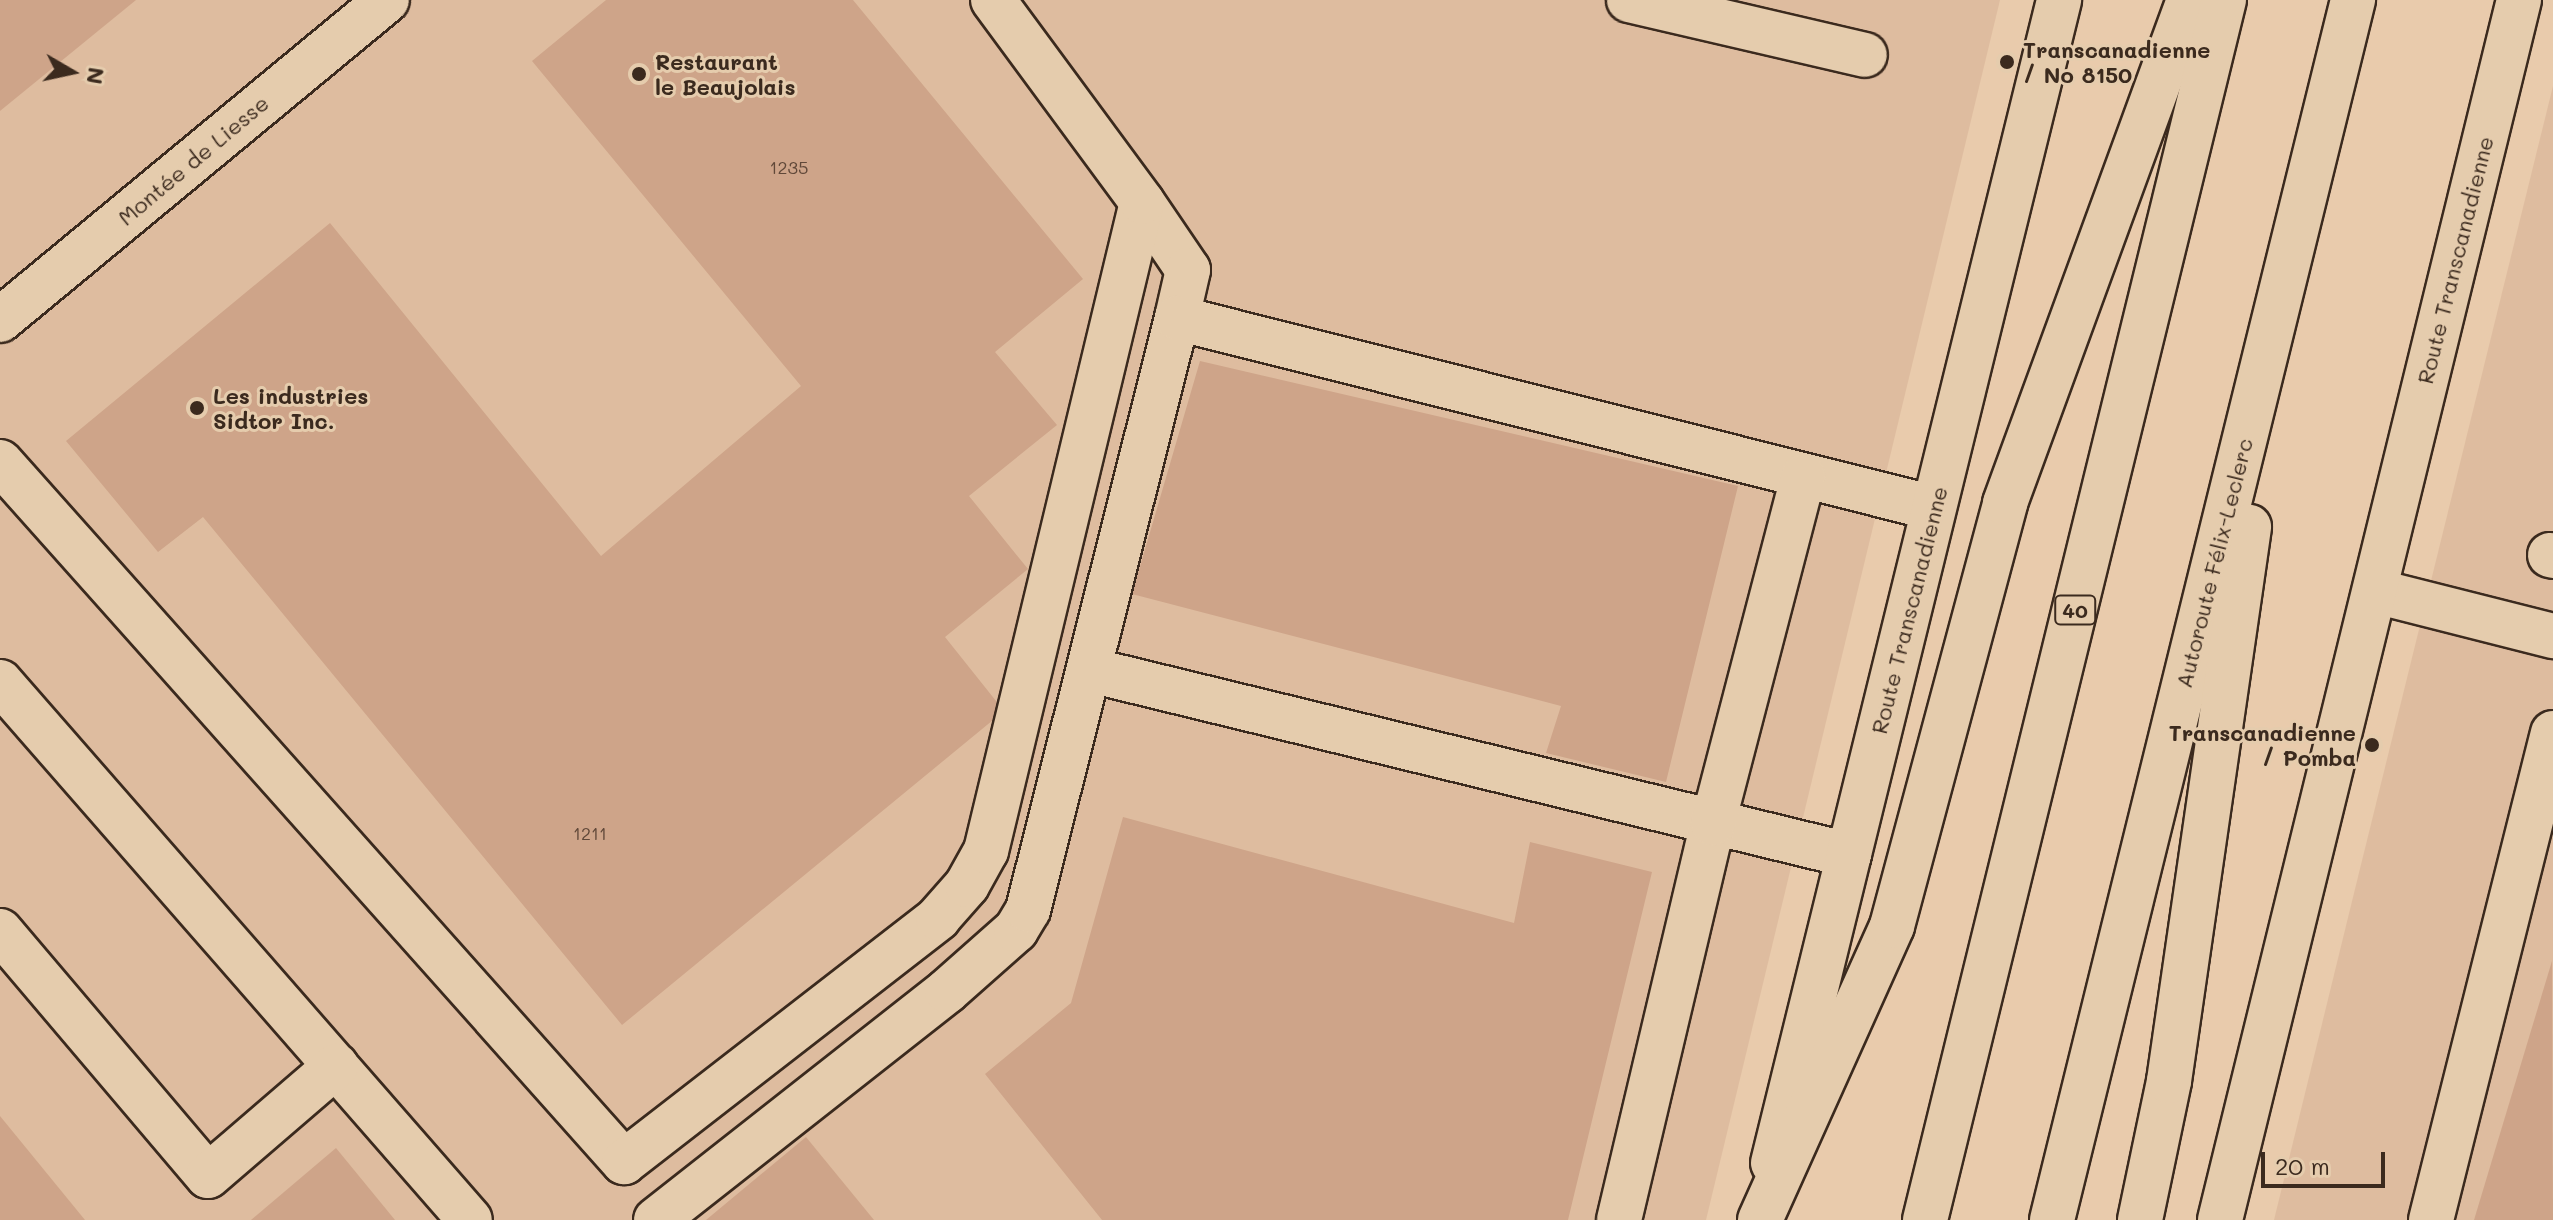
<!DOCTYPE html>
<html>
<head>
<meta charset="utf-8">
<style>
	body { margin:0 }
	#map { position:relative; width:2553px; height:1220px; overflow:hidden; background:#e9cbac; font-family:Mali,sans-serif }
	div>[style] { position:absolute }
	.built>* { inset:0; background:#debc9f }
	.building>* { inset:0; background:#cea489 }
	.roads { filter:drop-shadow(2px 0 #3b2a1e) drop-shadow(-2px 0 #3b2a1e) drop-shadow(0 2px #3b2a1e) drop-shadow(0 -2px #3b2a1e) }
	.minor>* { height:44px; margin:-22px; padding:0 22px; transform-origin:22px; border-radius:22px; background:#e5ccad }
	.major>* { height:44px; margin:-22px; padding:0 22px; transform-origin:22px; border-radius:22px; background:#e5ccad }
	.highway>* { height:44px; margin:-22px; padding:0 22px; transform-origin:22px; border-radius:22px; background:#e5ccad }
	.dots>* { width:22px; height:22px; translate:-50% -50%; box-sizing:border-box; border:4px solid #e5ccad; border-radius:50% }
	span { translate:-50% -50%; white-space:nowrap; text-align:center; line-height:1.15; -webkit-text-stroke:6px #e5ccad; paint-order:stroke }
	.number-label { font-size:18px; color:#604839 }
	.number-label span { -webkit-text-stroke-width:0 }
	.shield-label span { padding:2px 6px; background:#e5ccad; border:2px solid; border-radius:6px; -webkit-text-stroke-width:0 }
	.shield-label { font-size:20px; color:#3b2a1e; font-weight:700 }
	.poi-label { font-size:22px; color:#3b2a1e; font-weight:700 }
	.left { translate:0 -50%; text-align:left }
	.right { translate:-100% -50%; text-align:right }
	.street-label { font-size:22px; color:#3b2a1e }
	.north { position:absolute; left:32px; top:32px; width:80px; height:80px; -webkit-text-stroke:6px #e5ccad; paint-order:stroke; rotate:99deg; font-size:22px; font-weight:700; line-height:32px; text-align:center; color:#3b2a1e }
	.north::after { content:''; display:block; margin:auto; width:28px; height:36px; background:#3b2a1e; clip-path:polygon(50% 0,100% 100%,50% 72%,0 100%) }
	.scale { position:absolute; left:2261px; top:1152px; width:124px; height:36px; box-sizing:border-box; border:4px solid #3b2a1e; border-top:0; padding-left:10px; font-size:24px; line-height:28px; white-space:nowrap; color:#3b2a1e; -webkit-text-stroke:6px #e5ccad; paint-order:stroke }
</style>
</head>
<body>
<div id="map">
	<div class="built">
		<i style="clip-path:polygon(0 0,2000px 0,1706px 1220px,0 1220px)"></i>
		<i style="clip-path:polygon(2553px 86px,2553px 1220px,2274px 1220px,2356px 885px)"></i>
	</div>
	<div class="building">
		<i style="clip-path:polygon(0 0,136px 0,0 111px)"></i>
		<i style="clip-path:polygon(606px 0,853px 0,1083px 279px,995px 352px,1057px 425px,969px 496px,1028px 569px,945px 637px,1004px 711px,622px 1025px,203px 517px,158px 552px,66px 441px,330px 223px,601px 556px,801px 386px,532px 61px)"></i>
		<i style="clip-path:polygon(1200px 361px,1738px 486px,1666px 782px,1546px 753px,1561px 706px,1132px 594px)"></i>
		<i style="clip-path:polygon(1123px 817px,1514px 923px,1530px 842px,1652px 872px,1568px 1220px,1102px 1220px,985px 1074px,1071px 1003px)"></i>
		<i style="clip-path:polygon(2552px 961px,2553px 1220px,2474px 1220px)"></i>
		<i style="clip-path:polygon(0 1116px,85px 1220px,0 1220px)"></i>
		<i style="clip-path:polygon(806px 1137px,874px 1220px,706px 1220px)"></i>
		<i style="clip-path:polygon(336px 1148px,395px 1220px,251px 1220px)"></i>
	</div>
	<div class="roads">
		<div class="minor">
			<i style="left:1629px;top:0;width:242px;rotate:13.1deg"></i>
			<i style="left:1142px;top:202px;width:82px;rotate:55.9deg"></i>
			<i style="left:1188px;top:270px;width:49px;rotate:102.9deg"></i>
			<i style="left:0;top:320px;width:502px;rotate:-39.59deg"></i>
			<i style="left:0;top:462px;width:938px;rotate:48.29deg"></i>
			<i style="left:624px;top:1162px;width:398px;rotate:-37.8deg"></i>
			<i style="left:938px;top:918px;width:44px;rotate:-48.7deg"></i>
			<i style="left:967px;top:885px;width:39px;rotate:-61deg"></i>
			<i style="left:986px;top:851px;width:667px;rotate:-76.48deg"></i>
			<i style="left:1142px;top:202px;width:251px;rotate:-126.4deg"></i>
			<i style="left:2550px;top:555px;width:3px;rotate:18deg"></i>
			<i style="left:2375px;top:591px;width:184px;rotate:14.2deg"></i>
			<i style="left:1090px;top:670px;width:781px;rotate:13.7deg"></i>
			<i style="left:0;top:682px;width:714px;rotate:48.86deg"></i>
			<i style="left:0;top:931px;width:321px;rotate:49.7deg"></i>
			<i style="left:208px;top:1176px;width:169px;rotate:-40.7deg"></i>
			<i style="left:656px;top:1220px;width:370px;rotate:-38.2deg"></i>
			<i style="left:947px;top:991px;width:92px;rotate:-41.5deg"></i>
			<i style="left:1016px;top:930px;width:23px;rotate:-59deg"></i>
			<i style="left:1028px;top:910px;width:610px;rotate:-75.87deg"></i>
			<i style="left:1177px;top:318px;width:780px;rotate:14.09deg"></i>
			<i style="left:1619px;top:1220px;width:408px;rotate:-76.7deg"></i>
			<i style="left:1713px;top:823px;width:358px;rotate:-75.4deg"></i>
			<i style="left:2431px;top:1220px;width:502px;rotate:-75.94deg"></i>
		</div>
		<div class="major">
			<i style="left:1773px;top:1163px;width:1198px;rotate:-76.18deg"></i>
			<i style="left:2220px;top:1220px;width:1256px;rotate:-76.23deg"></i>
		</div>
		<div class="highway">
			<i style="left:1760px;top:1220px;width:322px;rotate:-65.8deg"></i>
			<i style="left:1892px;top:926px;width:438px;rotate:-75deg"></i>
			<i style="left:2005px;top:503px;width:536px;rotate:-69.91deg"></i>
			<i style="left:1925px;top:1220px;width:1256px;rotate:-76.23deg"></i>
			<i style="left:2052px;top:1220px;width:1257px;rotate:-76.14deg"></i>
			<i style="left:2140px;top:1220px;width:142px;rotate:-78.2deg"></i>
			<i style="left:2169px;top:1081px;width:560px;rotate:-81.78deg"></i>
		</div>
	</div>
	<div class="dots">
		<i style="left:2007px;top:62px;background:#3b2a1e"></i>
		<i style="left:639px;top:74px;background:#3b2a1e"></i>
		<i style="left:197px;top:408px;background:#3b2a1e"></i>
		<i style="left:2372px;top:745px;background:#3b2a1e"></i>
	</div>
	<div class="number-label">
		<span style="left:789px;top:167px">1235</span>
		<span style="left:590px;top:833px">1211</span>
	</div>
	<div class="shield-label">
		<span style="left:2075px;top:610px">40</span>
	</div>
	<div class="poi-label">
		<span class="left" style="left:2023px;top:62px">Transcanadienne<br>/ No 8150</span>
		<span class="left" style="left:655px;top:74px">Restaurant<br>le Beaujolais</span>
		<span class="left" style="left:213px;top:408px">Les industries<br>Sidtor Inc.</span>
		<span class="right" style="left:2356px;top:745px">Transcanadienne<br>/ Pomba</span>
	</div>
	<div class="street-label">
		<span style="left:193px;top:160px;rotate:-40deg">Montée de Liesse</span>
		<span style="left:2455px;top:260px;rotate:-76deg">Route Transcanadienne</span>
		<span style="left:2214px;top:563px;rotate:-76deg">Autoroute Félix-Leclerc</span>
		<span style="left:1909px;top:610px;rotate:-76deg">Route Transcanadienne</span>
	</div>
	<div class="north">N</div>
	<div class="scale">20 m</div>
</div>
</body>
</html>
